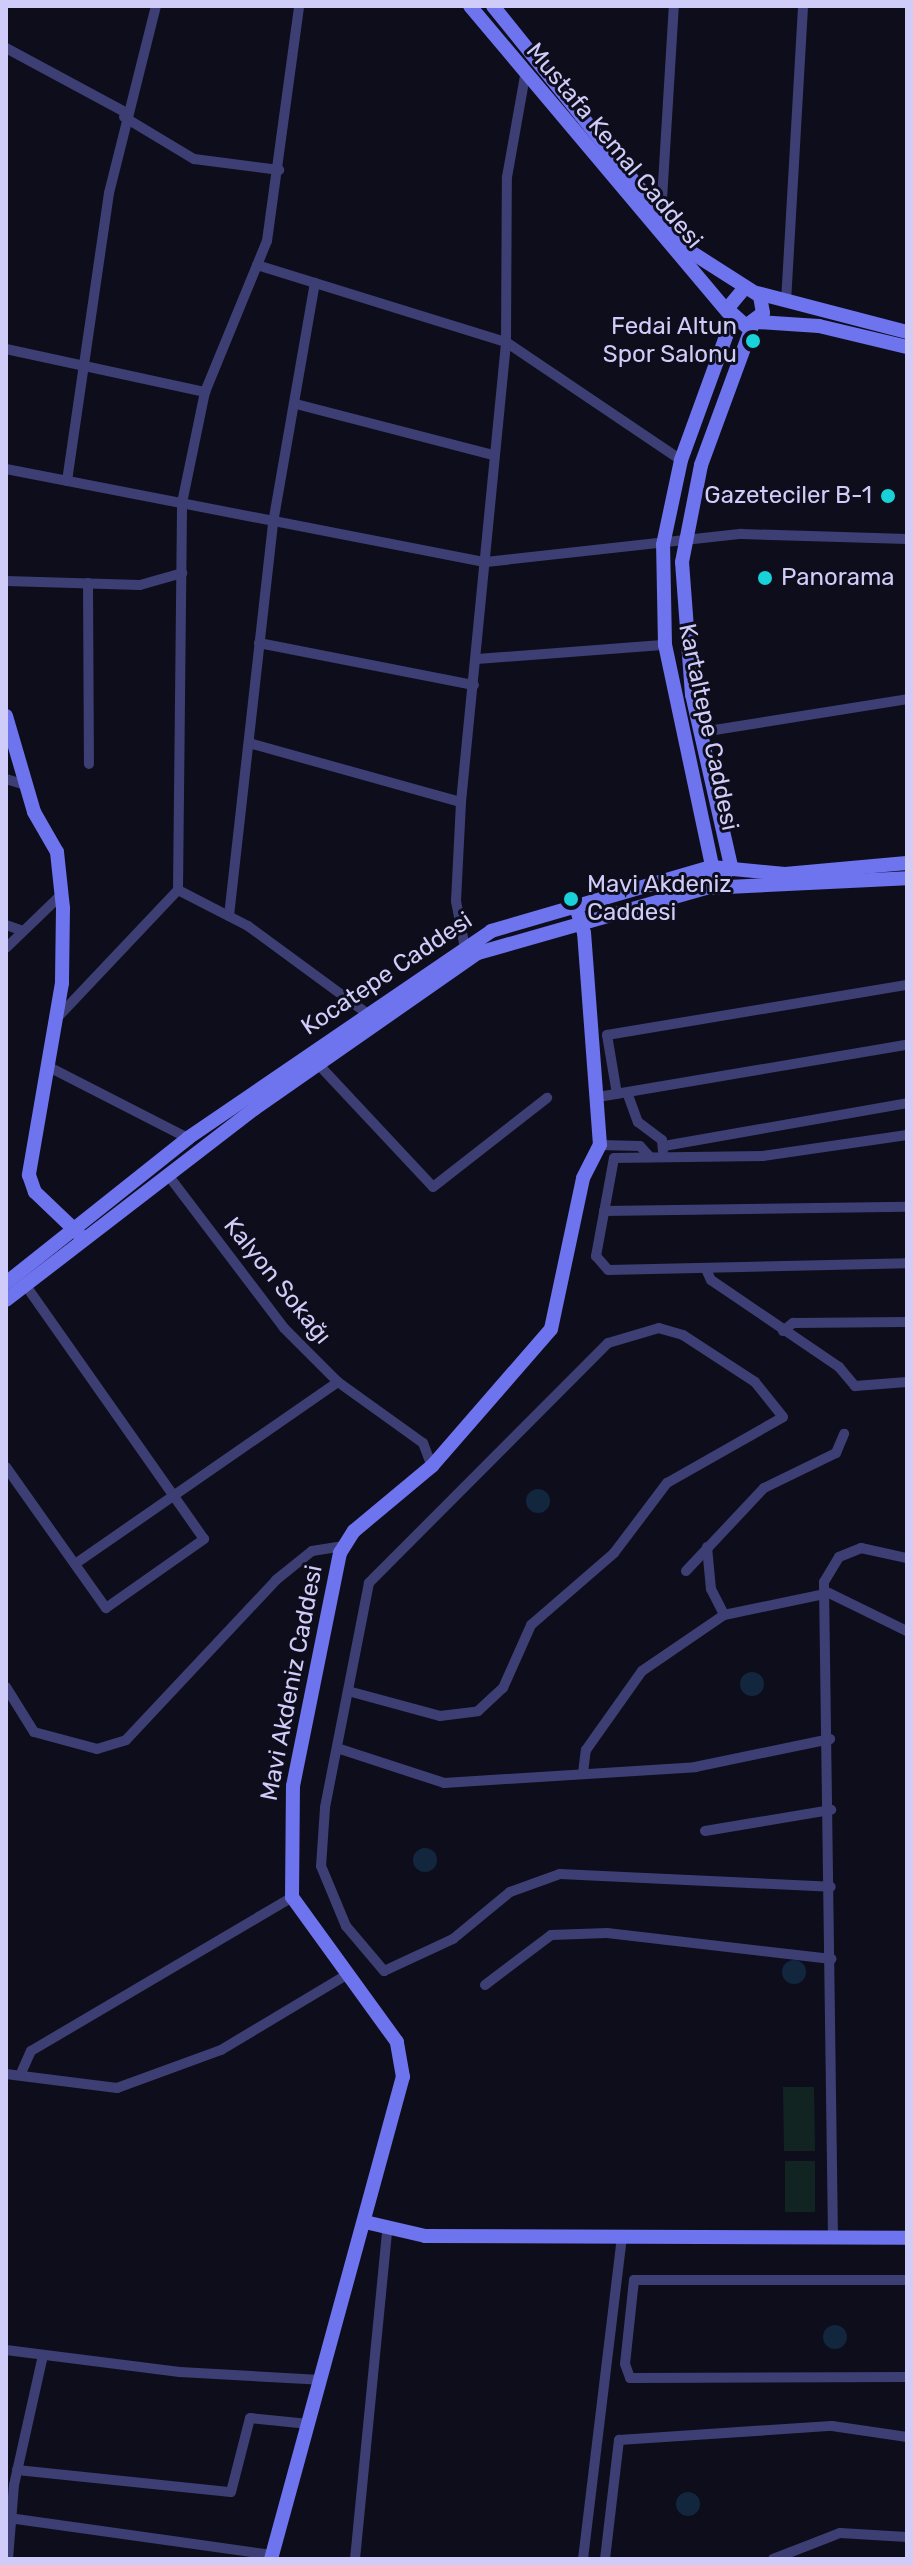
<!DOCTYPE html>
<html>
<head>
<meta charset="utf-8">
<style>
	body { margin:0 }
	#map { position:relative; width:913px; height:2565px; overflow:hidden; background:#0e0d1b; font-family:Rubik,sans-serif }
	div>[style] { position:absolute }
	.green>* { inset:0; background:#112422 }
	.water>* { inset:0; background:#12263e }
	.round { border-radius:50% }
	.street>* { height:10px; margin:-5px; padding:0 5px; transform-origin:5px; border-radius:5px; background:#3d3e74 }
	.secondary>* { height:14px; margin:-7px; padding:0 7px; transform-origin:7px; border-radius:7px; background:#6e73ee }
	.dots>* { width:22px; height:22px; translate:-50% -50%; box-sizing:border-box; border:4px solid #0e0d1b; border-radius:50% }
	span { translate:-50% -50%; white-space:nowrap; text-align:center; line-height:1.15; -webkit-text-stroke:6px #0e0d1b; paint-order:stroke }
	.street-label { font-size:24px; color:#cfccf9 }
	.poi-label { font-size:24px; color:#cfccf9 }
	.right { translate:-100% -50%; text-align:right }
	.left { translate:0 -50%; text-align:left }
	.frame { position:absolute; inset:0; border:8px solid #cfccf9; pointer-events:none }
</style>
</head>
<body>
<div id="map">
	<div class="green">
		<i style="clip-path:polygon(783px 2087px,814px 2087px,815px 2151px,784px 2151px)"></i>
		<i style="clip-path:polygon(785px 2161px,815px 2161px,815px 2212px,785px 2212px)"></i>
	</div>
	<div class="water">
		<i class="round" style="left:526px;top:1489px;width:24px;height:24px"></i>
		<i class="round" style="left:740px;top:1672px;width:24px;height:24px"></i>
		<i class="round" style="left:413px;top:1848px;width:24px;height:24px"></i>
		<i class="round" style="left:782px;top:1960px;width:24px;height:24px"></i>
		<i class="round" style="left:823px;top:2325px;width:24px;height:24px"></i>
		<i class="round" style="left:676px;top:2492px;width:24px;height:24px"></i>
	</div>
	<div class="street">
		<i style="left:6px;top:48px;width:135px;rotate:28.3deg"></i>
		<i style="left:124px;top:117px;width:82px;rotate:31deg"></i>
		<i style="left:194px;top:159px;width:86px;rotate:7.4deg"></i>
		<i style="left:661px;top:216px;width:210px;rotate:-86.5deg"></i>
		<i style="left:257px;top:265px;width:261px;rotate:17.2deg"></i>
		<i style="left:506px;top:342px;width:211px;rotate:34deg"></i>
		<i style="left:786px;top:302px;width:296px;rotate:-86.7deg"></i>
		<i style="left:6px;top:349px;width:204px;rotate:12.2deg"></i>
		<i style="left:296px;top:404px;width:203px;rotate:14.5deg"></i>
		<i style="left:6px;top:469px;width:489px;rotate:11deg"></i>
		<i style="left:486px;top:562px;width:257px;rotate:-6.3deg"></i>
		<i style="left:741px;top:534px;width:166px;rotate:1.7deg"></i>
		<i style="left:67px;top:481px;width:291px;rotate:-81.7deg"></i>
		<i style="left:109px;top:193px;width:193px;rotate:-75.9deg"></i>
		<i style="left:6px;top:581px;width:134px;rotate:1.7deg"></i>
		<i style="left:140px;top:585px;width:44px;rotate:-15.9deg"></i>
		<i style="left:88px;top:583px;width:181px;rotate:89.7deg"></i>
		<i style="left:259px;top:643px;width:219px;rotate:11.1deg"></i>
		<i style="left:477px;top:659px;width:189px;rotate:-4.3deg"></i>
		<i style="left:702px;top:732px;width:208px;rotate:-9.1deg"></i>
		<i style="left:249px;top:743px;width:220px;rotate:15.6deg"></i>
		<i style="left:6px;top:779px;width:21px;rotate:17deg"></i>
		<i style="left:178px;top:890px;width:387px;rotate:-89.4deg"></i>
		<i style="left:182px;top:503px;width:113px;rotate:-78.3deg"></i>
		<i style="left:205px;top:392px;width:163px;rotate:-67.7deg"></i>
		<i style="left:267px;top:241px;width:237px;rotate:-82.2deg"></i>
		<i style="left:229px;top:916px;width:395px;rotate:-83.6deg"></i>
		<i style="left:273px;top:523px;width:244px;rotate:-80.1deg"></i>
		<i style="left:6px;top:925px;width:18px;rotate:19deg"></i>
		<i style="left:464px;top:943px;width:43px;rotate:-100.8deg"></i>
		<i style="left:456px;top:901px;width:99px;rotate:-87.1deg"></i>
		<i style="left:461px;top:802px;width:462px;rotate:-84.4deg"></i>
		<i style="left:506px;top:342px;width:165px;rotate:-89.7deg"></i>
		<i style="left:507px;top:177px;width:103px;rotate:-79.9deg"></i>
		<i style="left:6px;top:948px;width:78px;rotate:-44deg"></i>
		<i style="left:56px;top:1019px;width:178px;rotate:-46.6deg"></i>
		<i style="left:178px;top:890px;width:79px;rotate:27.2deg"></i>
		<i style="left:248px;top:926px;width:145px;rotate:36.3deg"></i>
		<i style="left:318px;top:1064px;width:168px;rotate:46.9deg"></i>
		<i style="left:433px;top:1187px;width:145px;rotate:-38deg"></i>
		<i style="left:47px;top:1066px;width:158px;rotate:27.1deg"></i>
		<i style="left:617px;top:1094px;width:60px;rotate:-99.6deg"></i>
		<i style="left:607px;top:1035px;width:304px;rotate:-9.5deg"></i>
		<i style="left:628px;top:1095px;width:29px;rotate:70deg"></i>
		<i style="left:638px;top:1122px;width:30px;rotate:37deg"></i>
		<i style="left:662px;top:1140px;width:11px;rotate:85deg"></i>
		<i style="left:598px;top:1097px;width:313px;rotate:-9.6deg"></i>
		<i style="left:907px;top:1135px;width:146px;rotate:171.7deg"></i>
		<i style="left:763px;top:1156px;width:149px;rotate:179.2deg"></i>
		<i style="left:614px;top:1158px;width:100px;rotate:100.4deg"></i>
		<i style="left:596px;top:1256px;width:18px;rotate:49deg"></i>
		<i style="left:608px;top:1270px;width:299px;rotate:-1.3deg"></i>
		<i style="left:600px;top:1145px;width:40px;rotate:1.4deg"></i>
		<i style="left:640px;top:1146px;width:15px;rotate:48deg"></i>
		<i style="left:664px;top:1146px;width:247px;rotate:-10deg"></i>
		<i style="left:168px;top:1175px;width:192px;rotate:52.8deg"></i>
		<i style="left:284px;top:1328px;width:76px;rotate:45deg"></i>
		<i style="left:338px;top:1382px;width:105px;rotate:35.7deg"></i>
		<i style="left:423px;top:1443px;width:25px;rotate:69deg"></i>
		<i style="left:604px;top:1211px;width:303px;rotate:-0.8deg"></i>
		<i style="left:706px;top:1269px;width:12px;rotate:66deg"></i>
		<i style="left:711px;top:1280px;width:155px;rotate:34.2deg"></i>
		<i style="left:839px;top:1367px;width:25px;rotate:50deg"></i>
		<i style="left:855px;top:1386px;width:52px;rotate:-4.4deg"></i>
		<i style="left:783px;top:1331px;width:13px;rotate:-39deg"></i>
		<i style="left:793px;top:1323px;width:114px;rotate:-0.5deg"></i>
		<i style="left:6px;top:1467px;width:173px;rotate:54.7deg"></i>
		<i style="left:106px;top:1608px;width:120px;rotate:-35.1deg"></i>
		<i style="left:204px;top:1539px;width:308px;rotate:-125.1deg"></i>
		<i style="left:707px;top:1547px;width:42px;rotate:84.6deg"></i>
		<i style="left:711px;top:1589px;width:29px;rotate:63deg"></i>
		<i style="left:75px;top:1564px;width:320px;rotate:-34.7deg"></i>
		<i style="left:686px;top:1571px;width:114px;rotate:-46.8deg"></i>
		<i style="left:764px;top:1488px;width:80px;rotate:-25.9deg"></i>
		<i style="left:836px;top:1453px;width:21px;rotate:-67deg"></i>
		<i style="left:6px;top:1687px;width:53px;rotate:58.1deg"></i>
		<i style="left:34px;top:1732px;width:65px;rotate:15.1deg"></i>
		<i style="left:97px;top:1749px;width:30px;rotate:-17deg"></i>
		<i style="left:126px;top:1740px;width:219px;rotate:-46.8deg"></i>
		<i style="left:276px;top:1580px;width:46px;rotate:-38.9deg"></i>
		<i style="left:312px;top:1551px;width:32px;rotate:-9deg"></i>
		<i style="left:348px;top:1691px;width:95px;rotate:15.2deg"></i>
		<i style="left:440px;top:1716px;width:38px;rotate:-7deg"></i>
		<i style="left:478px;top:1711px;width:34px;rotate:-43deg"></i>
		<i style="left:503px;top:1688px;width:69px;rotate:-66deg"></i>
		<i style="left:531px;top:1625px;width:110px;rotate:-40.9deg"></i>
		<i style="left:614px;top:1553px;width:88px;rotate:-52.9deg"></i>
		<i style="left:667px;top:1483px;width:133px;rotate:-29.6deg"></i>
		<i style="left:783px;top:1417px;width:45px;rotate:-128.7deg"></i>
		<i style="left:755px;top:1382px;width:86px;rotate:-146.9deg"></i>
		<i style="left:683px;top:1335px;width:25px;rotate:-164deg"></i>
		<i style="left:659px;top:1328px;width:53px;rotate:163.6deg"></i>
		<i style="left:608px;top:1343px;width:339px;rotate:134.9deg"></i>
		<i style="left:369px;top:1583px;width:229px;rotate:101.1deg"></i>
		<i style="left:325px;top:1808px;width:58px;rotate:93.9deg"></i>
		<i style="left:321px;top:1866px;width:65px;rotate:67.4deg"></i>
		<i style="left:346px;top:1926px;width:59px;rotate:49.8deg"></i>
		<i style="left:384px;top:1971px;width:76px;rotate:-24.9deg"></i>
		<i style="left:453px;top:1939px;width:74px;rotate:-39.5deg"></i>
		<i style="left:510px;top:1892px;width:53px;rotate:-19.8deg"></i>
		<i style="left:560px;top:1874px;width:271px;rotate:2.7deg"></i>
		<i style="left:337px;top:1748px;width:113px;rotate:18.1deg"></i>
		<i style="left:444px;top:1783px;width:252px;rotate:-3.6deg"></i>
		<i style="left:695px;top:1767px;width:138px;rotate:-11.7deg"></i>
		<i style="left:583px;top:1773px;width:23px;rotate:-83deg"></i>
		<i style="left:586px;top:1750px;width:97px;rotate:-54.7deg"></i>
		<i style="left:642px;top:1671px;width:99px;rotate:-34.3deg"></i>
		<i style="left:724px;top:1615px;width:107px;rotate:-11.8deg"></i>
		<i style="left:829px;top:1593px;width:87px;rotate:26deg"></i>
		<i style="left:705px;top:1831px;width:128px;rotate:-9.5deg"></i>
		<i style="left:485px;top:1985px;width:83px;rotate:-37.1deg"></i>
		<i style="left:551px;top:1935px;width:56px;rotate:-2deg"></i>
		<i style="left:607px;top:1933px;width:226px;rotate:6.6deg"></i>
		<i style="left:22px;top:2071px;width:22px;rotate:-66deg"></i>
		<i style="left:31px;top:2051px;width:303px;rotate:-30.5deg"></i>
		<i style="left:6px;top:2074px;width:112px;rotate:7.2deg"></i>
		<i style="left:117px;top:2088px;width:111px;rotate:-20.1deg"></i>
		<i style="left:221px;top:2050px;width:148px;rotate:-30.9deg"></i>
		<i style="left:833px;top:2238px;width:656px;rotate:-90.79deg"></i>
		<i style="left:824px;top:1582px;width:29px;rotate:-59deg"></i>
		<i style="left:839px;top:1557px;width:24px;rotate:-22deg"></i>
		<i style="left:861px;top:1548px;width:47px;rotate:12.3deg"></i>
		<i style="left:907px;top:2280px;width:273px;rotate:180deg"></i>
		<i style="left:634px;top:2280px;width:84px;rotate:96.1deg"></i>
		<i style="left:625px;top:2364px;width:15px;rotate:70deg"></i>
		<i style="left:630px;top:2378px;width:277px;rotate:-0.2deg"></i>
		<i style="left:6px;top:2350px;width:175px;rotate:7.2deg"></i>
		<i style="left:180px;top:2372px;width:141px;rotate:3.2deg"></i>
		<i style="left:17px;top:2470px;width:215px;rotate:5.9deg"></i>
		<i style="left:231px;top:2492px;width:76px;rotate:-75.6deg"></i>
		<i style="left:250px;top:2418px;width:59px;rotate:5.8deg"></i>
		<i style="left:9px;top:2518px;width:267px;rotate:8deg"></i>
		<i style="left:8px;top:2559px;width:74px;rotate:-85.4deg"></i>
		<i style="left:14px;top:2485px;width:133px;rotate:-77.4deg"></i>
		<i style="left:355px;top:2559px;width:330px;rotate:-84.4deg"></i>
		<i style="left:583px;top:2559px;width:324px;rotate:-83.1deg"></i>
		<i style="left:605px;top:2559px;width:120px;rotate:-83.3deg"></i>
		<i style="left:619px;top:2440px;width:213px;rotate:-3.8deg"></i>
		<i style="left:832px;top:2426px;width:76px;rotate:8.3deg"></i>
		<i style="left:773px;top:2559px;width:72px;rotate:-21.2deg"></i>
		<i style="left:840px;top:2533px;width:67px;rotate:3.4deg"></i>
	</div>
	<div class="secondary">
		<i style="left:470px;top:6px;width:400px;rotate:49.9deg"></i>
		<i style="left:493px;top:6px;width:316px;rotate:51.2deg"></i>
		<i style="left:691px;top:252px;width:82px;rotate:32.5deg"></i>
		<i style="left:760px;top:296px;width:17px;rotate:80deg"></i>
		<i style="left:763px;top:313px;width:21px;rotate:143deg"></i>
		<i style="left:746px;top:326px;width:25px;rotate:-138deg"></i>
		<i style="left:727px;top:309px;width:26px;rotate:-50deg"></i>
		<i style="left:757px;top:293px;width:155px;rotate:14.6deg"></i>
		<i style="left:757px;top:322px;width:62px;rotate:3.7deg"></i>
		<i style="left:819px;top:326px;width:90px;rotate:13.4deg"></i>
		<i style="left:6px;top:716px;width:100px;rotate:73.7deg"></i>
		<i style="left:34px;top:812px;width:46px;rotate:60.1deg"></i>
		<i style="left:57px;top:852px;width:56px;rotate:83.9deg"></i>
		<i style="left:63px;top:908px;width:75px;rotate:90.8deg"></i>
		<i style="left:62px;top:983px;width:195px;rotate:99.8deg"></i>
		<i style="left:29px;top:1175px;width:18px;rotate:71deg"></i>
		<i style="left:35px;top:1192px;width:61px;rotate:43.7deg"></i>
		<i style="left:714px;top:875px;width:235px;rotate:-102deg"></i>
		<i style="left:665px;top:645px;width:100px;rotate:-91.1deg"></i>
		<i style="left:663px;top:545px;width:87px;rotate:-78deg"></i>
		<i style="left:681px;top:460px;width:149px;rotate:-70deg"></i>
		<i style="left:716px;top:887px;width:26px;rotate:-54deg"></i>
		<i style="left:731px;top:866px;width:175px;rotate:-102.8deg"></i>
		<i style="left:692px;top:695px;width:133px;rotate:-94.3deg"></i>
		<i style="left:682px;top:562px;width:99px;rotate:-78.9deg"></i>
		<i style="left:701px;top:465px;width:150px;rotate:-69.8deg"></i>
		<i style="left:6px;top:1283px;width:233px;rotate:-38.5deg"></i>
		<i style="left:188px;top:1138px;width:367px;rotate:-34.3deg"></i>
		<i style="left:491px;top:931px;width:230px;rotate:-16.2deg"></i>
		<i style="left:712px;top:867px;width:73px;rotate:5.5deg"></i>
		<i style="left:785px;top:874px;width:122px;rotate:-5.2deg"></i>
		<i style="left:6px;top:1300px;width:313px;rotate:-37.6deg"></i>
		<i style="left:254px;top:1109px;width:273px;rotate:-34.9deg"></i>
		<i style="left:478px;top:953px;width:237px;rotate:-15.9deg"></i>
		<i style="left:706px;top:888px;width:201px;rotate:-2.8deg"></i>
		<i style="left:365px;top:2222px;width:62px;rotate:13.1deg"></i>
		<i style="left:425px;top:2236px;width:482px;rotate:0.2deg"></i>
		<i style="left:271px;top:2559px;width:500px;rotate:-74.7deg"></i>
		<i style="left:403px;top:2077px;width:36px;rotate:-100deg"></i>
		<i style="left:397px;top:2042px;width:179px;rotate:-125.9deg"></i>
		<i style="left:292px;top:1897px;width:111px;rotate:-89.5deg"></i>
		<i style="left:293px;top:1786px;width:238px;rotate:-78.6deg"></i>
		<i style="left:340px;top:1553px;width:26px;rotate:-58deg"></i>
		<i style="left:354px;top:1531px;width:102px;rotate:-39.8deg"></i>
		<i style="left:432px;top:1466px;width:181px;rotate:-49deg"></i>
		<i style="left:551px;top:1329px;width:154px;rotate:-78deg"></i>
		<i style="left:583px;top:1178px;width:37px;rotate:-63deg"></i>
		<i style="left:600px;top:1145px;width:213px;rotate:-94.3deg"></i>
		<i style="left:584px;top:933px;width:30px;rotate:-107deg"></i>
	</div>
	<div class="dots">
		<i style="left:753px;top:341px;background:#19d1d8"></i>
		<i style="left:888px;top:496px;background:#19d1d8"></i>
		<i style="left:765px;top:578px;background:#19d1d8"></i>
		<i style="left:571px;top:899px;background:#19d1d8"></i>
	</div>
	<div class="street-label">
		<span style="left:614px;top:146px;rotate:50deg">Mustafa Kemal Caddesi</span>
		<span style="left:708px;top:727px;rotate:78deg">Kartaltepe Caddesi</span>
		<span style="left:387px;top:974px;rotate:-34deg">Kocatepe Caddesi</span>
		<span style="left:277px;top:1281px;rotate:51deg">Kalyon Sokağı</span>
		<span style="left:292px;top:1683px;rotate:-79deg">Mavi Akdeniz Caddesi</span>
	</div>
	<div class="poi-label">
		<span class="right" style="left:737px;top:341px">Fedai Altun<br>Spor Salonu</span>
		<span class="right" style="left:872px;top:496px">Gazeteciler B-1</span>
		<span class="left" style="left:781px;top:578px">Panorama</span>
		<span class="left" style="left:587px;top:899px">Mavi Akdeniz<br>Caddesi</span>
	</div>
	<div class="frame"></div>
</div>
</body>
</html>
